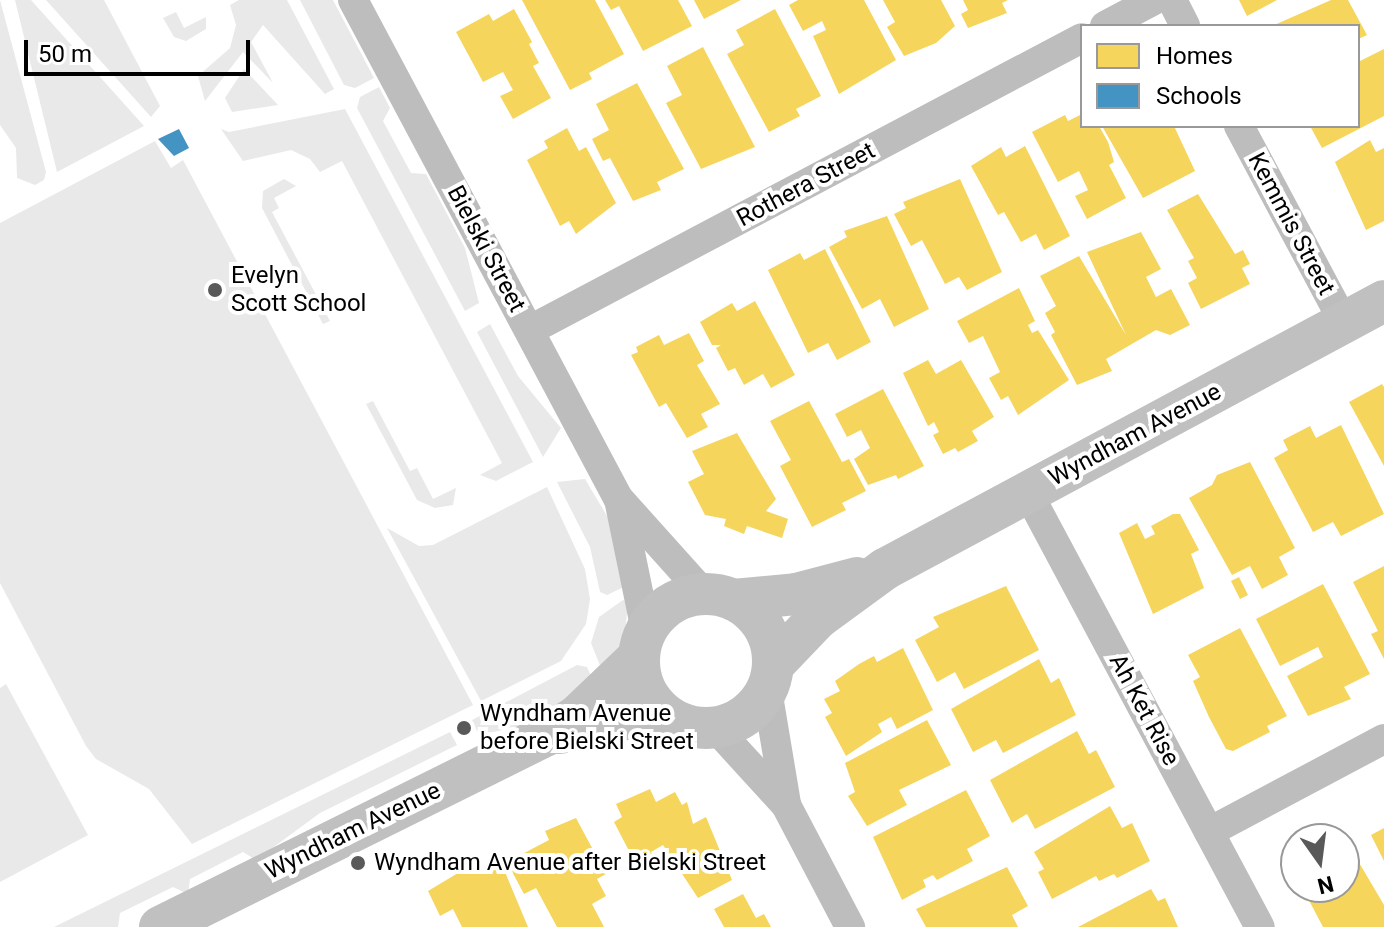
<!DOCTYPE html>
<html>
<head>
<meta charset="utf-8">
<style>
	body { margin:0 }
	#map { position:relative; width:1384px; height:927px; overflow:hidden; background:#fff; font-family:Roboto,sans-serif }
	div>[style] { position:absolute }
	.green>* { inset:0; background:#e9e9e9 }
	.homes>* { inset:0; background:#f6d55c }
	.schools>* { inset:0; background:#4393c3 }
	.street>* { height:30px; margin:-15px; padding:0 15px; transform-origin:15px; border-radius:15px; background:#bdbdbd }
	.secondary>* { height:42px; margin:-21px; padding:0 21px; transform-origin:21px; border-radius:21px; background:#c0c0c0 }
	.secondary>.ring { margin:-21px; padding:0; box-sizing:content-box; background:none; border:42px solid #c0c0c0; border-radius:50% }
	.dots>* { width:22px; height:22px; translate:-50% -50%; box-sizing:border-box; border:4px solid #fff; border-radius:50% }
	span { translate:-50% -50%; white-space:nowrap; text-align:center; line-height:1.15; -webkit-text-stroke:8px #fff; paint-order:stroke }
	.street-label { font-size:24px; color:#000 }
	.poi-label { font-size:24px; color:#000 }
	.left { translate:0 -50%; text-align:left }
	.legend { position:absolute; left:1080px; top:24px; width:280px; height:104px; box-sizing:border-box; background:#fff; border:2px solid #999; margin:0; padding:10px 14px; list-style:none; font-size:24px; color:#000 }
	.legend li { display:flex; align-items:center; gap:16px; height:40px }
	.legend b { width:40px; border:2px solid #999 }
	.north { position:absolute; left:1280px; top:823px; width:80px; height:80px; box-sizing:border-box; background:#fff; border:2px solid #999; border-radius:50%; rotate:166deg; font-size:22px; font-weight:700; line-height:32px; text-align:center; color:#000 }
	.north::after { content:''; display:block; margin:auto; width:28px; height:36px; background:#595959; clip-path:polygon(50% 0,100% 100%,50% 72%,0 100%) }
	.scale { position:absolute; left:24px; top:40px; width:226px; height:36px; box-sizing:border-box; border:4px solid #000; border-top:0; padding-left:10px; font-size:24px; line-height:28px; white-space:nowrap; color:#000; -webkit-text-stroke:6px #fff; paint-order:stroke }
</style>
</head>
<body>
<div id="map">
	<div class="green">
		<i style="clip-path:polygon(0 0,46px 172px,44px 180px,35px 185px,17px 178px,16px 148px,0 125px)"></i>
		<i style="clip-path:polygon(15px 0,31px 0,144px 126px,57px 172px)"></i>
		<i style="clip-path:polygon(46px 0,104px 0,160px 106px,151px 117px)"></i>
		<i style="clip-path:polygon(239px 0,287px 0,334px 89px,325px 94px,263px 25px,251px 42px,273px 83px,243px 52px,205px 101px,198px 76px,230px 48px,236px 25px,230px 5px)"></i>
		<i style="clip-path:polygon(300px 0,333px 0,374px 78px,355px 88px,344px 85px)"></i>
		<i style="clip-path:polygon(176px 12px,184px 28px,206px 17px,206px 29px,186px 41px,174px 37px,163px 18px)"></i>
		<i style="clip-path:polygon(244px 69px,278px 105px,232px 112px,225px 98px)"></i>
		<i style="clip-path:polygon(379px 87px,390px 108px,383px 121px,411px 173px,426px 174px,465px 248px,479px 303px,465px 311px,357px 108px,360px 97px)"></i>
		<i style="clip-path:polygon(345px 109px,533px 462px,496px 481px,480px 475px,502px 463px,342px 161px,320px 172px,310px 159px,291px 150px,243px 161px,221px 129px,229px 132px)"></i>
		<i style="clip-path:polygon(155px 141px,171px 168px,183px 160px,473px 705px,192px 844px,149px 789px,96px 759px,86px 746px,0 583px,0 223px)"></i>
		<i style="clip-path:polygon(284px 179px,296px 186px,274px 198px,279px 208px,272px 212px,330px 321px,323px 324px,262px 208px,263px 191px)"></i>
		<i style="clip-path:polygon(490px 324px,518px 376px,561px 428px,543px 457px,477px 332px)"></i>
		<i style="clip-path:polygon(373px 401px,410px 471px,417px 468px,433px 499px,456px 488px,453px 505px,435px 508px,417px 500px,366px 404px)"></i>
		<i style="clip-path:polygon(585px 479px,610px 521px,628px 585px,607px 595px,600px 592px,590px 547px,557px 482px)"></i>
		<i style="clip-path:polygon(547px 487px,585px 569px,590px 599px,586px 624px,561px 661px,481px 701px,387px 528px,419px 546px,433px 545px)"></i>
		<i style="clip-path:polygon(623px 600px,628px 602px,624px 644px,603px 673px,591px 643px,599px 617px)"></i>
		<i style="clip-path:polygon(577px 665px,587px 667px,596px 687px,526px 725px,479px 735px,472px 720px)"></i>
		<i style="clip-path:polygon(6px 684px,88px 835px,0 882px,0 688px)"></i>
		<i style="clip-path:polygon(450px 732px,457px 745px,320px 813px,256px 860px,243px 852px,190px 879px,188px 894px,173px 887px,120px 913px,118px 927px,54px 927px)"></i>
	</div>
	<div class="homes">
		<i style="clip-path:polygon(522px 0,595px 0,624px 54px,589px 73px,592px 79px,570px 90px)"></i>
		<i style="clip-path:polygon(605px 0,678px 0,692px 26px,643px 51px,619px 6px,611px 10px)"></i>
		<i style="clip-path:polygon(694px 0,741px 0,704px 19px)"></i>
		<i style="clip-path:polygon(798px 0,864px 0,896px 60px,839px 94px,813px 36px,826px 30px,822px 21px,803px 31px,789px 5px)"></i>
		<i style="clip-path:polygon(883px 0,941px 0,955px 26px,936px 43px,904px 56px,887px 27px,895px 22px)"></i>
		<i style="clip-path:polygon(963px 0,1008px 0,1002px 3px,1007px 13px,968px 28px,961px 14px,968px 10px)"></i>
		<i style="clip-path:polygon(1239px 0,1277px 0,1247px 16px)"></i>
		<i style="clip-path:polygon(1331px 0,1348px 0,1367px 35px,1358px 39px,1358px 26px,1272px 26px)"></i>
		<i style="clip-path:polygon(514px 9px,532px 42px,529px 44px,539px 63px,533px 66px,551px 98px,513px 119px,500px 96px,513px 90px,503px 72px,483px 82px,456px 32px,489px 14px,493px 21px)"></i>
		<i style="clip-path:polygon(775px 9px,821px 96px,796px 109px,800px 116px,769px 132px,727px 54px,744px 45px,736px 30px)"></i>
		<i style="clip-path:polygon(703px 47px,755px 147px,701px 169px,666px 103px,682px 95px,667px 66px)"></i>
		<i style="clip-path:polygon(1384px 49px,1384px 116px,1322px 148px,1310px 126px,1358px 126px,1358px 62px)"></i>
		<i style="clip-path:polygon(637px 83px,684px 169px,657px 182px,661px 190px,633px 201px,610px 158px,603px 161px,592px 139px,609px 130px,596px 104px)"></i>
		<i style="clip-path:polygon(1082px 114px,1082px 126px,1099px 126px,1108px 142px,1114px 162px,1109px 165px,1126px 198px,1087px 219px,1075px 196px,1088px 190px,1079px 171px,1058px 182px,1032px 132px,1065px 115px,1068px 121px)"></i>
		<i style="clip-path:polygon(1102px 126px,1174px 126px,1195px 171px,1143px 198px)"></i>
		<i style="clip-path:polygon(567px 128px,579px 151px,586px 147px,616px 203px,576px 234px,569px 221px,560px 226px,527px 160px,548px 148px,544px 141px)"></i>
		<i style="clip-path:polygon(1370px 140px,1376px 152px,1384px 148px,1384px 221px,1366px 230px,1335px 162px)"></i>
		<i style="clip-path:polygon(1025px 146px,1070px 236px,1044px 250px,1036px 234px,1021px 242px,1004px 212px,998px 215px,971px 166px,1001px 147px,1006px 157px)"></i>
		<i style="clip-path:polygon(960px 179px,1002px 272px,967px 290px,959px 277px,945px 284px,922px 240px,911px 246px,894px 214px,906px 208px,903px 202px)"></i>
		<i style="clip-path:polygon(1198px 194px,1235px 254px,1243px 250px,1250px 264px,1242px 268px,1250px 284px,1201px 309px,1188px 283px,1197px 278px,1188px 261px,1194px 258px,1167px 210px)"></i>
		<i style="clip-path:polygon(887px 216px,929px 309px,894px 327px,880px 299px,862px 309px,829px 247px,847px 237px,844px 231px)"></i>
		<i style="clip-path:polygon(1141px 232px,1161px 269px,1146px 277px,1156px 297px,1171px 289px,1190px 325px,1170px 335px,1156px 330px,1106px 359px,1112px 371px,1077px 385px,1051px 335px,1055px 332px,1045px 313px,1056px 306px,1040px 276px,1079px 256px,1126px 335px,1087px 252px)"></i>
		<i style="clip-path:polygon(825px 249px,871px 342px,837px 360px,828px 343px,808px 353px,768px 270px,800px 253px,804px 260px)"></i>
		<i style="clip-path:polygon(1019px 288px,1035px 321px,1028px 325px,1032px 333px,1038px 330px,1069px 380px,1018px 415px,1008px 396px,1001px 400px,989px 378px,1000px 372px,983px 336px,969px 343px,957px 321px)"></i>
		<i style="clip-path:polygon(755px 301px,795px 375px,771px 388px,763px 374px,744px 385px,735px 368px,728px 371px,716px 348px,721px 345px,712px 345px,700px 322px,732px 303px,737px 311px)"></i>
		<i style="clip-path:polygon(689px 333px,704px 361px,697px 365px,720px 404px,701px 414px,708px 427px,687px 438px,666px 403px,659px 407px,631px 355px,638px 352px,636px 347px,659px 335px,664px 345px)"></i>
		<i style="clip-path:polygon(928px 360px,936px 374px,961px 360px,994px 417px,972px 431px,978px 441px,958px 452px,955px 448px,943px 454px,933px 435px,939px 432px,934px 422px,928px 426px,903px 373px)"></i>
		<i style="clip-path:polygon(1382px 384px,1384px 387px,1384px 466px,1349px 402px)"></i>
		<i style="clip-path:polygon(883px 389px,924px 466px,898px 479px,896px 475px,868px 485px,854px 459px,870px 448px,861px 430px,847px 437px,835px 414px)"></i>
		<i style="clip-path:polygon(809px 401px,842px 462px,849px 459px,866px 491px,842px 503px,846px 510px,812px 527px,780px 466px,791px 460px,770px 421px)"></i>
		<i style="clip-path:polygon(1341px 425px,1384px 514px,1341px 536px,1333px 522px,1313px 532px,1274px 458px,1288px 450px,1283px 440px,1310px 426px,1316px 438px)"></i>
		<i style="clip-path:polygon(737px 433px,776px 499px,766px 511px,788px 519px,782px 538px,747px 526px,744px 534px,724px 526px,726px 519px,705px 515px,688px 482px,704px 474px,692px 451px)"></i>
		<i style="clip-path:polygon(1250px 462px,1295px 548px,1279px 557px,1288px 575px,1262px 589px,1250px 566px,1232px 575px,1189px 498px,1212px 485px,1217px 475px)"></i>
		<i style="clip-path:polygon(1173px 514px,1180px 514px,1199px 550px,1191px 554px,1204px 588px,1153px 614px,1119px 533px,1137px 523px,1145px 539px,1155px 534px,1151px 526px)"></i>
		<i style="clip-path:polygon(1384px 566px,1384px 659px,1371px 634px,1378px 631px,1353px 582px)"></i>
		<i style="clip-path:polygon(1239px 577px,1248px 595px,1240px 599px,1231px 581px)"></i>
		<i style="clip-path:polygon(1323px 584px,1370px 674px,1344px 687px,1351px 699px,1308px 716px,1287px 676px,1323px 657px,1318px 647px,1280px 666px,1256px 619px)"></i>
		<i style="clip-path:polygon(1006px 586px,1039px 650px,964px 689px,955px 672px,937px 682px,915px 640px,939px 627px,933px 617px)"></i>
		<i style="clip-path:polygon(1240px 628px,1287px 716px,1267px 726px,1270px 732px,1233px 751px,1226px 749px,1209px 717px,1193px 681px,1200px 677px,1188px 655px)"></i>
		<i style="clip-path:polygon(903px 648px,933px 710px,897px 729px,891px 717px,878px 724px,882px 732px,846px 756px,825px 717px,832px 713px,824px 699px,840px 691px,835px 681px,859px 664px,874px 656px,877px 662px)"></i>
		<i style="clip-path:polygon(1039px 659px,1051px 683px,1059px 678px,1076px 715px,1003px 753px,996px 740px,973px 752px,951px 709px)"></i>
		<i style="clip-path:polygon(927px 720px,951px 765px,899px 790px,907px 805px,867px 826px,848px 796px,855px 792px,845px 763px)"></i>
		<i style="clip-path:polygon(1077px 731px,1089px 754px,1096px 750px,1115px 787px,1035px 829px,1027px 814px,1012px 823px,990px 780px)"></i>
		<i style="clip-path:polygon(650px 789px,656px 802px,675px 792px,682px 805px,687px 802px,693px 824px,706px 817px,732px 880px,698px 898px,663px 845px,651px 852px,658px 865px,641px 874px,614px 822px,622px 817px,616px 804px)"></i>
		<i style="clip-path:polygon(966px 790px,990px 836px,967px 849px,973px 861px,937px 880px,933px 875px,923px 880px,926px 887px,902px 900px,873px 837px)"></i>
		<i style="clip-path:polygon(1110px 806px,1122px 828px,1132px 823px,1150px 861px,1117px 878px,1114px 874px,1099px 881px,1096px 876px,1052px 899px,1038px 872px,1044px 869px,1034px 852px)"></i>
		<i style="clip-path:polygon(576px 818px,606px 874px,597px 879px,606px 896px,592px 904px,604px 927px,557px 927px,536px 888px,524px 894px,507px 862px,549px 840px,545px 831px)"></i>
		<i style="clip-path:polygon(1384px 828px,1384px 861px,1371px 835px)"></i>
		<i style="clip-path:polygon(1344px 848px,1351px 849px,1384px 905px,1384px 927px,1323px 927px,1302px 887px,1344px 887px)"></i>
		<i style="clip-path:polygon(500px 860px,528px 927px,462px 927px,453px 909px,440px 916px,428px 891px,458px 873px,474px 866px,477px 872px)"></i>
		<i style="clip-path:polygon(1007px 867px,1028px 906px,1012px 915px,1018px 927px,926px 927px,916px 909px)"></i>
		<i style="clip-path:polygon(1151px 889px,1158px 901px,1165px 898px,1178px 927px,1078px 927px)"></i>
		<i style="clip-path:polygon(743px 894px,756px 918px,764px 914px,771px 927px,724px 927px,714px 909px)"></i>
	</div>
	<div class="schools">
		<i style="clip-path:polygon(179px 129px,189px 148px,174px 156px,158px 139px)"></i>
	</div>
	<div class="street">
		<i style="left:353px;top:0;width:564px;rotate:61.98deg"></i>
		<i style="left:618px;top:498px;width:129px;rotate:48.1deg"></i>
		<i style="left:1172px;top:0;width:29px;rotate:63deg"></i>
		<i style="left:1105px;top:26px;width:55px;rotate:-28deg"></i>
		<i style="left:1239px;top:126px;width:223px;rotate:61.9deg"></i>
		<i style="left:530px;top:330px;width:624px;rotate:-27.88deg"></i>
		<i style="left:1028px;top:493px;width:492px;rotate:61.9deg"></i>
		<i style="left:620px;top:504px;width:130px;rotate:78.4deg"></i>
		<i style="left:767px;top:690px;width:115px;rotate:80.5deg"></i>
		<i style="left:707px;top:729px;width:16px;rotate:22deg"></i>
		<i style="left:722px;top:735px;width:95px;rotate:47.6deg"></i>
		<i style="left:786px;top:805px;width:138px;rotate:62.3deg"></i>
		<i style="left:1209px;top:832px;width:198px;rotate:-28deg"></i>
	</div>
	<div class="secondary">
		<i class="ring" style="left:639px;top:594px;width:92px;height:92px"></i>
		<i style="left:734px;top:600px;width:62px;rotate:-5.5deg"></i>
		<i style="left:796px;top:594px;width:63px;rotate:-14.7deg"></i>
		<i style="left:774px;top:664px;width:64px;rotate:-46.3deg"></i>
		<i style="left:818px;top:618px;width:83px;rotate:-36.2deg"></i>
		<i style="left:885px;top:569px;width:566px;rotate:-28.24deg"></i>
		<i style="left:560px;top:733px;width:79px;rotate:-11.7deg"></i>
		<i style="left:637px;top:717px;width:37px;rotate:5deg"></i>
		<i style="left:160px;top:927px;width:432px;rotate:-26.4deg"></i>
		<i style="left:547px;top:735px;width:36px;rotate:-32deg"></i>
		<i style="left:577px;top:716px;width:84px;rotate:-43.6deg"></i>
	</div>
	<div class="dots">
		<i style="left:215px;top:290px;background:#595959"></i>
		<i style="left:464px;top:728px;background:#595959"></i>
		<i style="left:358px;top:863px;background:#595959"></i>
	</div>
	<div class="street-label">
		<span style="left:806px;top:185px;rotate:-28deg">Rothera Street</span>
		<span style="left:1291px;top:224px;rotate:62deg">Kemmis Street</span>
		<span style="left:486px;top:249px;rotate:62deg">Bielski Street</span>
		<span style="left:1135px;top:435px;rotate:-28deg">Wyndham Avenue</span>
		<span style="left:1144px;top:710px;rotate:62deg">Ah Ket Rise</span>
		<span style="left:353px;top:831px;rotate:-26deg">Wyndham Avenue</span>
	</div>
	<div class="poi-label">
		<span class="left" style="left:231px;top:290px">Evelyn<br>Scott School</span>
		<span class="left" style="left:480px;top:728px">Wyndham Avenue<br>before Bielski Street</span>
		<span class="left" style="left:374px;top:863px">Wyndham Avenue after Bielski Street</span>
	</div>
	<ul class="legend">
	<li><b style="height:22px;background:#f6d55c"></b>Homes</li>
	<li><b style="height:22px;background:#4393c3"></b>Schools</li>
	</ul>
	<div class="north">N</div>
	<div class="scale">50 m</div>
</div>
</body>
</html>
